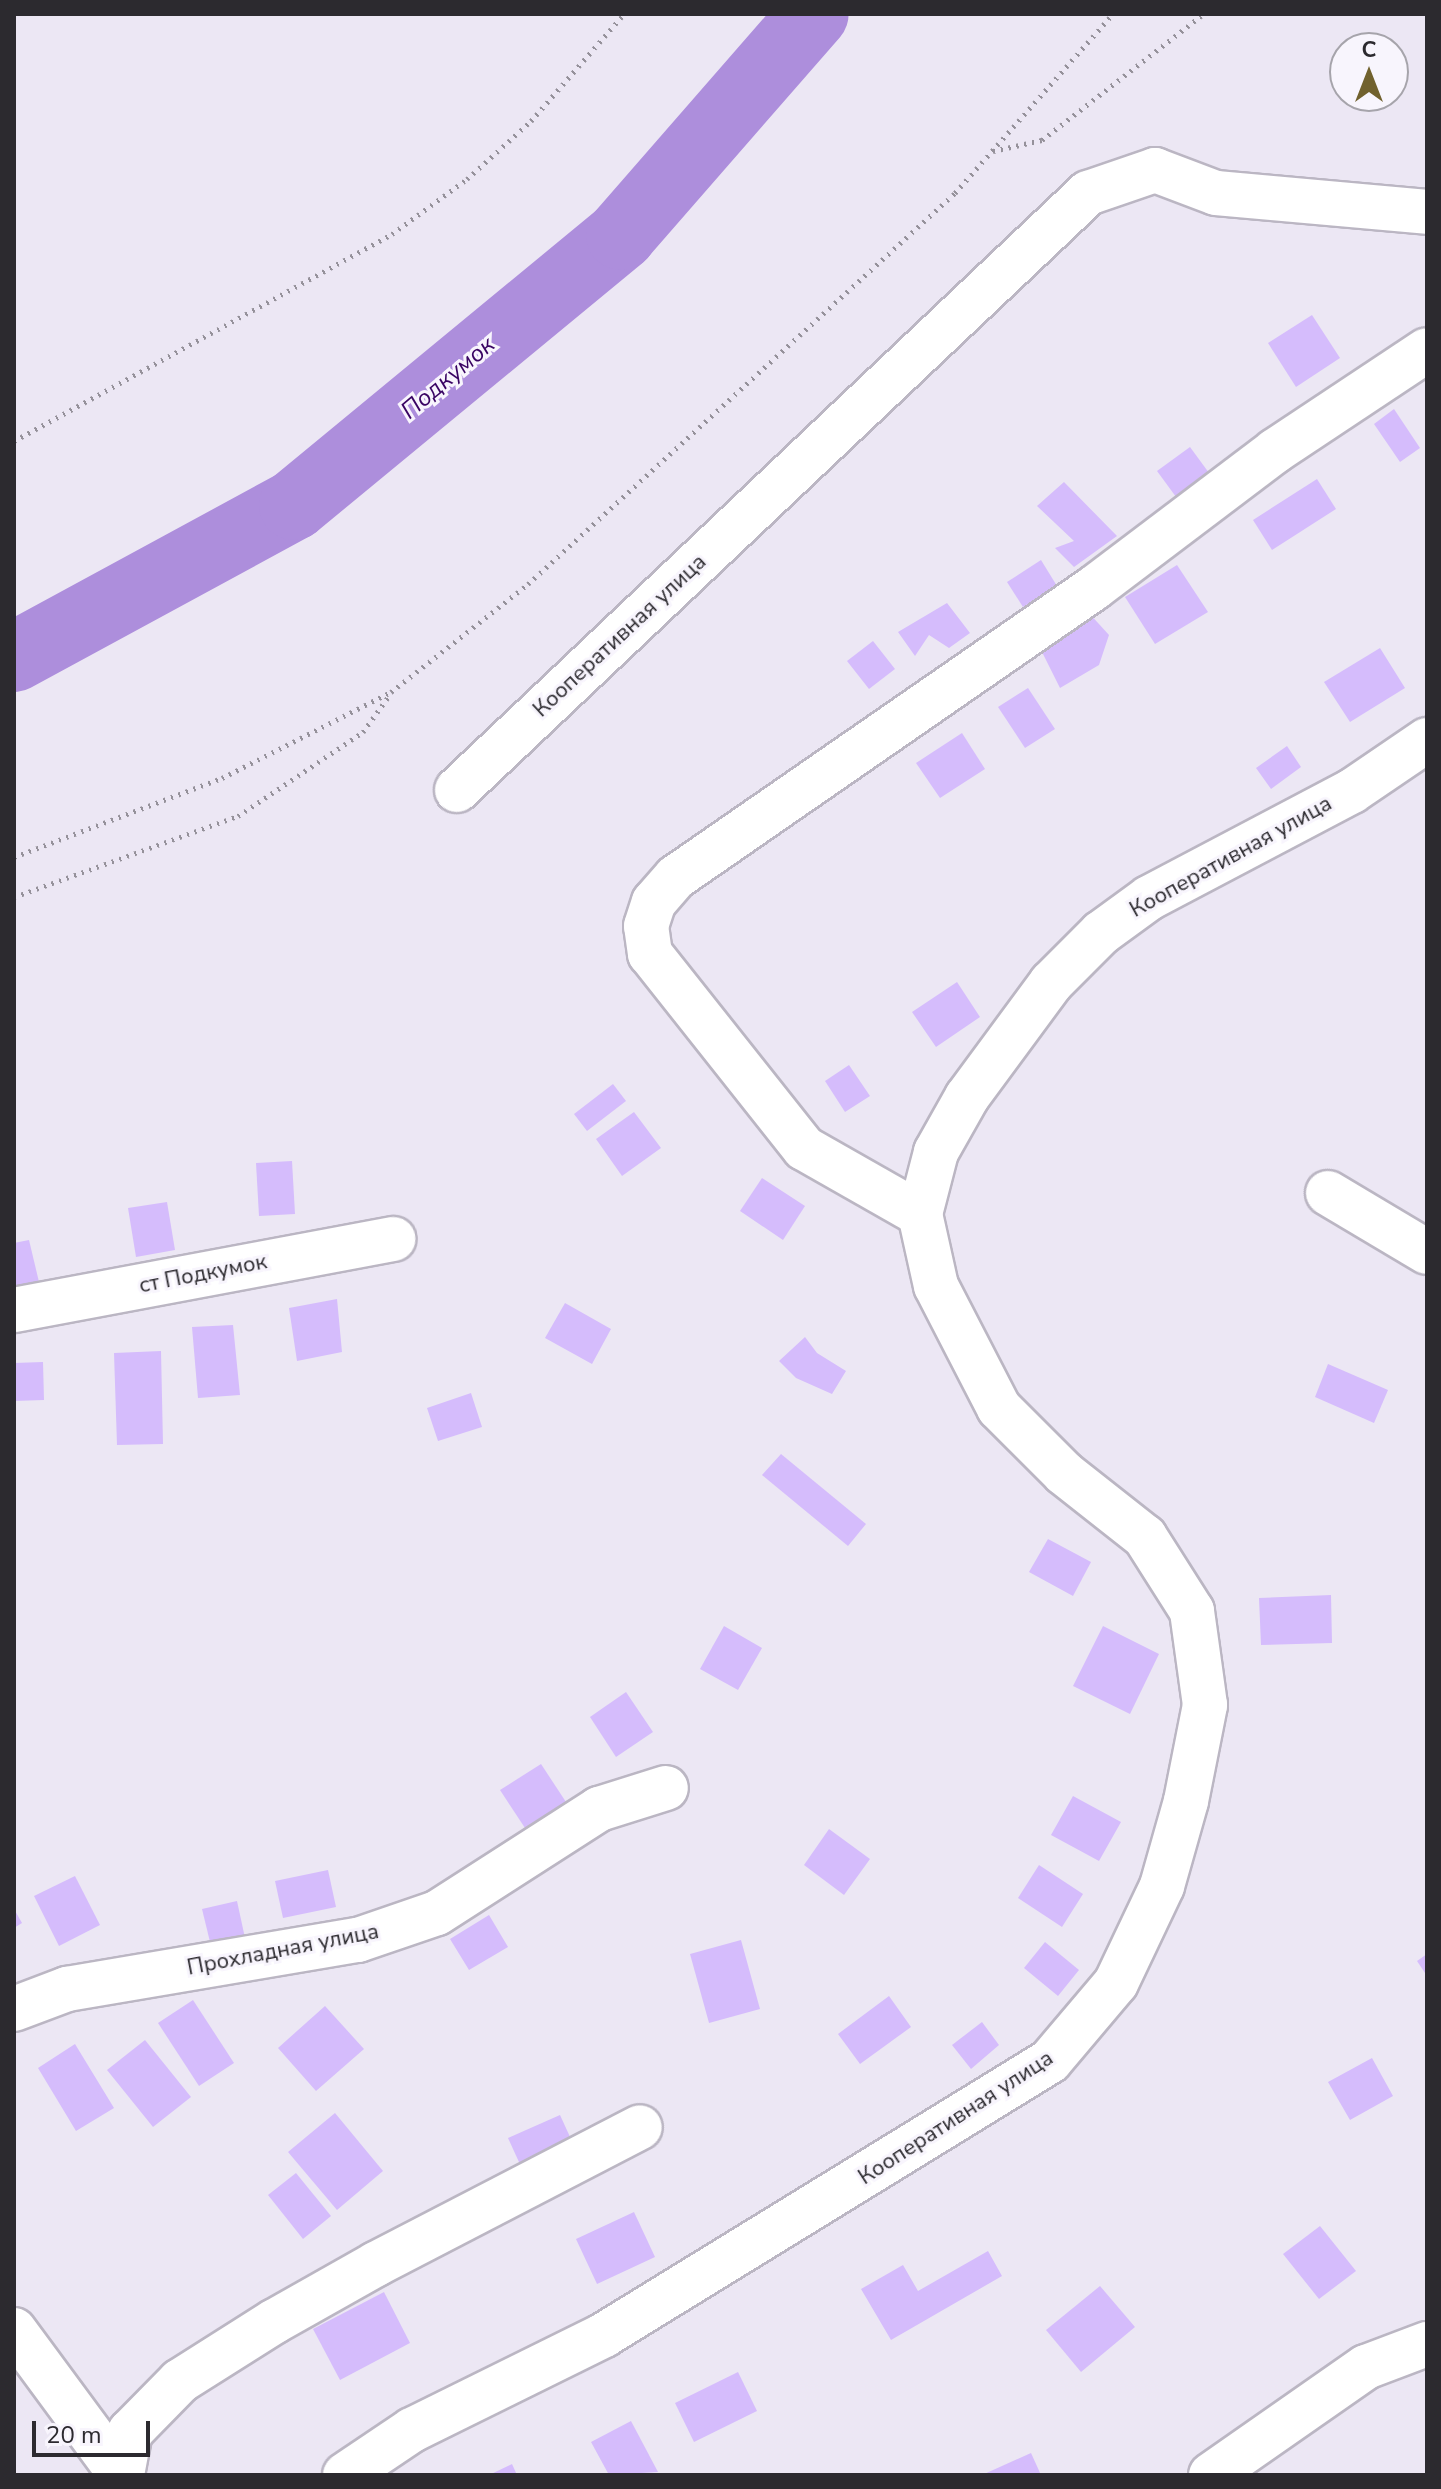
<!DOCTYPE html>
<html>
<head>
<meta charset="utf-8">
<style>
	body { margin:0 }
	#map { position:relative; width:1441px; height:2489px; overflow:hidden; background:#ece7f4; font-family:"Nunito Sans",sans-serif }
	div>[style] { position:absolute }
	.river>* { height:70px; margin:-35px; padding:0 35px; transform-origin:35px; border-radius:35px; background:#ad8edc }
	.building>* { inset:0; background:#d5bcfc }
	.path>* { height:5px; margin-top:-2.5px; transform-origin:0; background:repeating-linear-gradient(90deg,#95919a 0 2px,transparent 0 8px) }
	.roads { filter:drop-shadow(2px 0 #bbb6c3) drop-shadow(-2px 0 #bbb6c3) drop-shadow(0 2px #bbb6c3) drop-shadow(0 -2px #bbb6c3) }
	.minor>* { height:44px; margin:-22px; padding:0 22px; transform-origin:22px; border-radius:22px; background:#fff }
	span { translate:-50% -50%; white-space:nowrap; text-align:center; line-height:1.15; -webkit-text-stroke:6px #f8f5fd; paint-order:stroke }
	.street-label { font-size:22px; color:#2c2a2f }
	.water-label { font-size:24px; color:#390463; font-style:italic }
	.frame { position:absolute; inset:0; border:16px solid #2c2a2f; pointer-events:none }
	.north { position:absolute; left:1329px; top:32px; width:80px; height:80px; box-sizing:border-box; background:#f8f5fd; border:2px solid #a6a4ab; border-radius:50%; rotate:0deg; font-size:22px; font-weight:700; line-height:32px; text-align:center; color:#2c2a2f }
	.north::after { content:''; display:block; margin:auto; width:28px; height:36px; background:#71612e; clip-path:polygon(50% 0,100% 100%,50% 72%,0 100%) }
	.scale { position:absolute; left:32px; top:2421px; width:118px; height:36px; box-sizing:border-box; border:4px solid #2c2a2f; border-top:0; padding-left:10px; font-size:24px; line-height:28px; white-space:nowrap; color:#2c2a2f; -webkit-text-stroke:6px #f8f5fd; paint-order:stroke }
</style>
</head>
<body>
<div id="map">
	<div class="river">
		<i style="left:14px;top:657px;width:319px;rotate:-28.5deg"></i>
		<i style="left:294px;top:505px;width:424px;rotate:-39.5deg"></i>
		<i style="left:621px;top:235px;width:293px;rotate:-48.9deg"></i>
	</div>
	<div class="building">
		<i style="clip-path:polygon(1312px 315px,1340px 358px,1296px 387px,1268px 343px)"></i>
		<i style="clip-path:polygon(1394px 409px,1420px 448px,1400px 462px,1374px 424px)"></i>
		<i style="clip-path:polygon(1190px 447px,1212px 477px,1179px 501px,1157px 471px)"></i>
		<i style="clip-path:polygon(1317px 479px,1336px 509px,1272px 550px,1253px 520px)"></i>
		<i style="clip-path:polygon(1064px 482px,1117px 536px,1074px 567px,1055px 548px,1074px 541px,1037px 506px)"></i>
		<i style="clip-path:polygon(1041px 560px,1057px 586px,1023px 607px,1007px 582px)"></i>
		<i style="clip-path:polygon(1177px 565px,1208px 612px,1155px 644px,1125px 597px)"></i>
		<i style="clip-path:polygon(947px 603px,970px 633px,949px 648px,929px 635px,915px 656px,898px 632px)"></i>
		<i style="clip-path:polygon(1088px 612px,1109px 635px,1099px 665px,1060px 688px,1041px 650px)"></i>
		<i style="clip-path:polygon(873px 641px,895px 669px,869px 689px,847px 661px)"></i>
		<i style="clip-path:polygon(1380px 648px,1405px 688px,1350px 722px,1324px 682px)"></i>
		<i style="clip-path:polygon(1028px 688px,1055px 729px,1025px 748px,998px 707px)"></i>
		<i style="clip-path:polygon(962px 733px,985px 769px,940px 798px,916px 763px)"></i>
		<i style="clip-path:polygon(1287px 746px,1301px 767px,1271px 789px,1256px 768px)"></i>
		<i style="clip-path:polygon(957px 982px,980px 1017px,936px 1047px,912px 1012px)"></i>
		<i style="clip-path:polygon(849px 1065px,870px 1096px,845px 1112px,825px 1081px)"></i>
		<i style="clip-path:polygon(613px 1084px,626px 1101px,587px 1131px,574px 1114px)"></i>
		<i style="clip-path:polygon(634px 1112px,661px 1148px,622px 1176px,596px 1139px)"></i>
		<i style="clip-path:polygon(292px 1161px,295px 1214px,259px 1216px,256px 1163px)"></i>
		<i style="clip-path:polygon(762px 1178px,805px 1206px,783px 1240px,740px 1211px)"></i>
		<i style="clip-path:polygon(167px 1202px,175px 1250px,136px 1257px,128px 1208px)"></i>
		<i style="clip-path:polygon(29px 1240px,39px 1282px,14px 1287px,14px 1243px)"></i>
		<i style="clip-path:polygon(337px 1299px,342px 1352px,297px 1361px,289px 1308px)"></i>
		<i style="clip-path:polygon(565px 1303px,611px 1329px,592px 1364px,545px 1338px)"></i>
		<i style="clip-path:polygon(233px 1325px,240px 1395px,198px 1398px,192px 1327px)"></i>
		<i style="clip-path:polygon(805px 1337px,817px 1353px,846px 1371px,832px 1394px,796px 1378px,779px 1361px)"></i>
		<i style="clip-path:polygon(161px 1351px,163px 1444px,117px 1445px,114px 1353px)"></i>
		<i style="clip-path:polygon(43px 1362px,44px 1400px,14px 1401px,14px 1363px)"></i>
		<i style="clip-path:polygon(1328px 1364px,1388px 1390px,1374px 1423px,1315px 1397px)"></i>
		<i style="clip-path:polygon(471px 1393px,482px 1427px,438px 1441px,427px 1408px)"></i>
		<i style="clip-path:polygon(781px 1454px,866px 1524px,848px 1546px,762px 1475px)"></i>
		<i style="clip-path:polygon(1048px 1539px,1091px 1562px,1073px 1596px,1029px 1572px)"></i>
		<i style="clip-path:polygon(1331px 1595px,1332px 1643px,1261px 1645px,1259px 1598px)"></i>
		<i style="clip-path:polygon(724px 1626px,762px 1648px,738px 1690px,700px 1669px)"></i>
		<i style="clip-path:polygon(1103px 1626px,1159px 1654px,1130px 1714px,1073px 1686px)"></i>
		<i style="clip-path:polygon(626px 1692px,653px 1732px,616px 1757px,590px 1717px)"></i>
		<i style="clip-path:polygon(541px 1764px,566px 1802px,525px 1828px,500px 1790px)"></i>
		<i style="clip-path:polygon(1073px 1796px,1121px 1822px,1099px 1861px,1051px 1835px)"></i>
		<i style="clip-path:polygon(829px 1829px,870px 1859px,844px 1895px,804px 1865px)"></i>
		<i style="clip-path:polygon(1039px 1865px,1083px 1894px,1062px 1927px,1018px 1898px)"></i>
		<i style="clip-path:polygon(328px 1870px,336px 1907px,283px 1918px,275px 1881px)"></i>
		<i style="clip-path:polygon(75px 1876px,100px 1925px,59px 1946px,34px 1896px)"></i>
		<i style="clip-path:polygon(237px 1901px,245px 1938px,211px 1946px,202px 1909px)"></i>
		<i style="clip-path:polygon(14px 1909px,22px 1923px,14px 1928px)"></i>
		<i style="clip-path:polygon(489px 1915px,508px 1947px,469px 1970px,450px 1939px)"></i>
		<i style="clip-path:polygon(741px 1940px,760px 2009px,709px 2023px,690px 1954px)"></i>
		<i style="clip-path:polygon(1045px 1942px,1079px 1970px,1058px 1996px,1024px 1968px)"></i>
		<i style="clip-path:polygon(1427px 1954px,1427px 1976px,1417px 1961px)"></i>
		<i style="clip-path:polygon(889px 1996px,911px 2027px,860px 2064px,838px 2034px)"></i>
		<i style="clip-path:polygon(193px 2000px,234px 2063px,199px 2086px,158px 2023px)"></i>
		<i style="clip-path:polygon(325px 2006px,364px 2049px,316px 2091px,278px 2048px)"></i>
		<i style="clip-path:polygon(982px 2022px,999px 2045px,971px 2069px,952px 2045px)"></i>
		<i style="clip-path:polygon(145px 2040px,191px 2097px,153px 2127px,107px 2070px)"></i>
		<i style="clip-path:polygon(75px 2044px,114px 2108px,76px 2131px,38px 2068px)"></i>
		<i style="clip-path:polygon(1372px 2058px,1393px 2096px,1350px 2120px,1328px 2082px)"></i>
		<i style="clip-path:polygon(335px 2113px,383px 2171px,337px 2210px,288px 2152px)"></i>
		<i style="clip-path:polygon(560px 2115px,576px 2150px,524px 2173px,508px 2138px)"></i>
		<i style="clip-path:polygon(296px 2173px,331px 2216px,303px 2239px,268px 2195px)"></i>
		<i style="clip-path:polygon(634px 2212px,655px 2257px,597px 2284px,576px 2239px)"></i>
		<i style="clip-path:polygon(1320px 2226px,1356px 2271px,1319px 2299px,1283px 2254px)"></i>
		<i style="clip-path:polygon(988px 2251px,1002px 2276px,891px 2340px,861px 2289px,903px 2265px,918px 2291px)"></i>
		<i style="clip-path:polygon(1100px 2286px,1135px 2327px,1081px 2372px,1046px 2330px)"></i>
		<i style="clip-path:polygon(384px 2292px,410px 2343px,340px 2380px,313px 2329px)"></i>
		<i style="clip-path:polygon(738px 2372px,757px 2411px,694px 2442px,675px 2403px)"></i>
		<i style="clip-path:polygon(631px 2421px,658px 2472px,609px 2475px,591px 2442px)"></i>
		<i style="clip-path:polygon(1031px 2453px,1041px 2475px,982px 2475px)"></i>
		<i style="clip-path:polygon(512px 2464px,517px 2475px,489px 2475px)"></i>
	</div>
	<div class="path">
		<i style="left:993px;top:151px;width:50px;rotate:-12.7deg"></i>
		<i style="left:1042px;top:140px;width:204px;rotate:-38deg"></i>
		<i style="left:14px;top:441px;width:431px;rotate:-28.7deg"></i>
		<i style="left:392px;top:234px;width:93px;rotate:-36.3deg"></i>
		<i style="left:467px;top:179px;width:86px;rotate:-42.2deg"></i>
		<i style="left:531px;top:121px;width:142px;rotate:-49deg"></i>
		<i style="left:14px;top:857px;width:222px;rotate:-20.8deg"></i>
		<i style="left:222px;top:778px;width:190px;rotate:-27deg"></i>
		<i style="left:391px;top:692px;width:174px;rotate:-38.2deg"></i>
		<i style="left:528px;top:584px;width:579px;rotate:-42.48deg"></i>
		<i style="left:955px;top:193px;width:239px;rotate:-48.6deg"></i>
		<i style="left:14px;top:897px;width:238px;rotate:-19.9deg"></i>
		<i style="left:238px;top:816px;width:151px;rotate:-33.9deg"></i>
		<i style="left:363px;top:732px;width:48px;rotate:-54.3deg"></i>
	</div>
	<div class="roads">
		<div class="minor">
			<i style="left:457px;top:790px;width:869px;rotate:-43.41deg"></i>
			<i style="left:1088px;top:193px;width:71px;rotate:-18.9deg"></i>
			<i style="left:1155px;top:170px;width:65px;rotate:20.7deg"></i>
			<i style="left:1216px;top:193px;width:212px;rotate:5.1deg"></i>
			<i style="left:1328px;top:1193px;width:115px;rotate:30.8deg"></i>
			<i style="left:920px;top:1214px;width:133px;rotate:-150.4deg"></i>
			<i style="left:804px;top:1148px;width:248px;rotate:-128.4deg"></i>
			<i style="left:650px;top:954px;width:28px;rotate:-98deg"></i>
			<i style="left:646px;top:926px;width:25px;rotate:-72deg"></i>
			<i style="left:654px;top:902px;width:33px;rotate:-49deg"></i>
			<i style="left:676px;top:877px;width:508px;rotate:-34.66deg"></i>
			<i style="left:1094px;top:588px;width:227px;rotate:-37.1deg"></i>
			<i style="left:1275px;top:451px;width:182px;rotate:-33.6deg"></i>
			<i style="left:14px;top:1310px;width:386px;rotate:-10.6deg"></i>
			<i style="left:14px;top:2009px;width:57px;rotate:-20.7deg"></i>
			<i style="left:67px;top:1989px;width:295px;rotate:-9.6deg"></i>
			<i style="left:358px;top:1940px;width:83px;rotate:-18.9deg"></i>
			<i style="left:437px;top:1913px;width:193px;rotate:-32.7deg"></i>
			<i style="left:599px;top:1809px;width:70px;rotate:-17.4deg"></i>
			<i style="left:14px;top:2330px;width:180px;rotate:53.6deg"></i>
			<i style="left:122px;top:2475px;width:44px;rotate:-79.5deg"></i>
			<i style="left:130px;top:2432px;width:71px;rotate:-45.6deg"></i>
			<i style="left:180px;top:2381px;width:112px;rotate:-32.3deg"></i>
			<i style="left:275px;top:2321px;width:116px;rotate:-29.4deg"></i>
			<i style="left:376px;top:2264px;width:297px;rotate:-27.4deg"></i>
			<i style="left:345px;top:2475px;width:81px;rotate:-33.9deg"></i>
			<i style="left:412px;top:2430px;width:214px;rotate:-26.3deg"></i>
			<i style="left:604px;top:2335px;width:523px;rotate:-31.56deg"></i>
			<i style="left:1050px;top:2061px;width:102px;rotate:-49.8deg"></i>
			<i style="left:1116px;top:1983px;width:107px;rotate:-64.6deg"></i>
			<i style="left:1162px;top:1886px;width:88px;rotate:-74.2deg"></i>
			<i style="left:1186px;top:1801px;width:98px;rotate:-78.8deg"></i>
			<i style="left:1205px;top:1705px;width:95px;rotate:-97.9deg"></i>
			<i style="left:1192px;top:1611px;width:88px;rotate:-122.4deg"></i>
			<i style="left:1145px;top:1537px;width:103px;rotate:-141.7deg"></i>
			<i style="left:1064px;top:1473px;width:92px;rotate:-135deg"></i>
			<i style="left:999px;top:1408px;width:137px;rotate:-117.3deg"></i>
			<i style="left:936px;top:1286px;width:74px;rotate:-102.5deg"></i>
			<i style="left:920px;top:1214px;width:64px;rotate:-75.5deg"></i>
			<i style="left:936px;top:1152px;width:63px;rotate:-60.6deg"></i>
			<i style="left:967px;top:1097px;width:142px;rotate:-53.6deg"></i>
			<i style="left:1051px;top:983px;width:71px;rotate:-45deg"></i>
			<i style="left:1101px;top:933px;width:59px;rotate:-36.1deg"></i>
			<i style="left:1149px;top:898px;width:229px;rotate:-27.8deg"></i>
			<i style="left:1352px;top:791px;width:91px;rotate:-34.2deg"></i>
			<i style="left:1211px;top:2475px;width:189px;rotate:-34.9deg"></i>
			<i style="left:1366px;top:2367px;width:65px;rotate:-20.7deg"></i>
		</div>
	</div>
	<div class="street-label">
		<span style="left:620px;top:636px;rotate:-43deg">Кооперативная улица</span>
		<span style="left:1231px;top:857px;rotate:-29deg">Кооперативная улица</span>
		<span style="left:203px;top:1274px;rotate:-11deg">ст Подкумок</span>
		<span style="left:283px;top:1950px;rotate:-11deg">Прохладная улица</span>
		<span style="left:956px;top:2118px;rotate:-33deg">Кооперативная улица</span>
	</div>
	<div class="water-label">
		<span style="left:448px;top:378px;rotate:-40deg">Подкумок</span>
	</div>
	<div class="frame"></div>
	<div class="north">С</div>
	<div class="scale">20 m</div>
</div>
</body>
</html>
